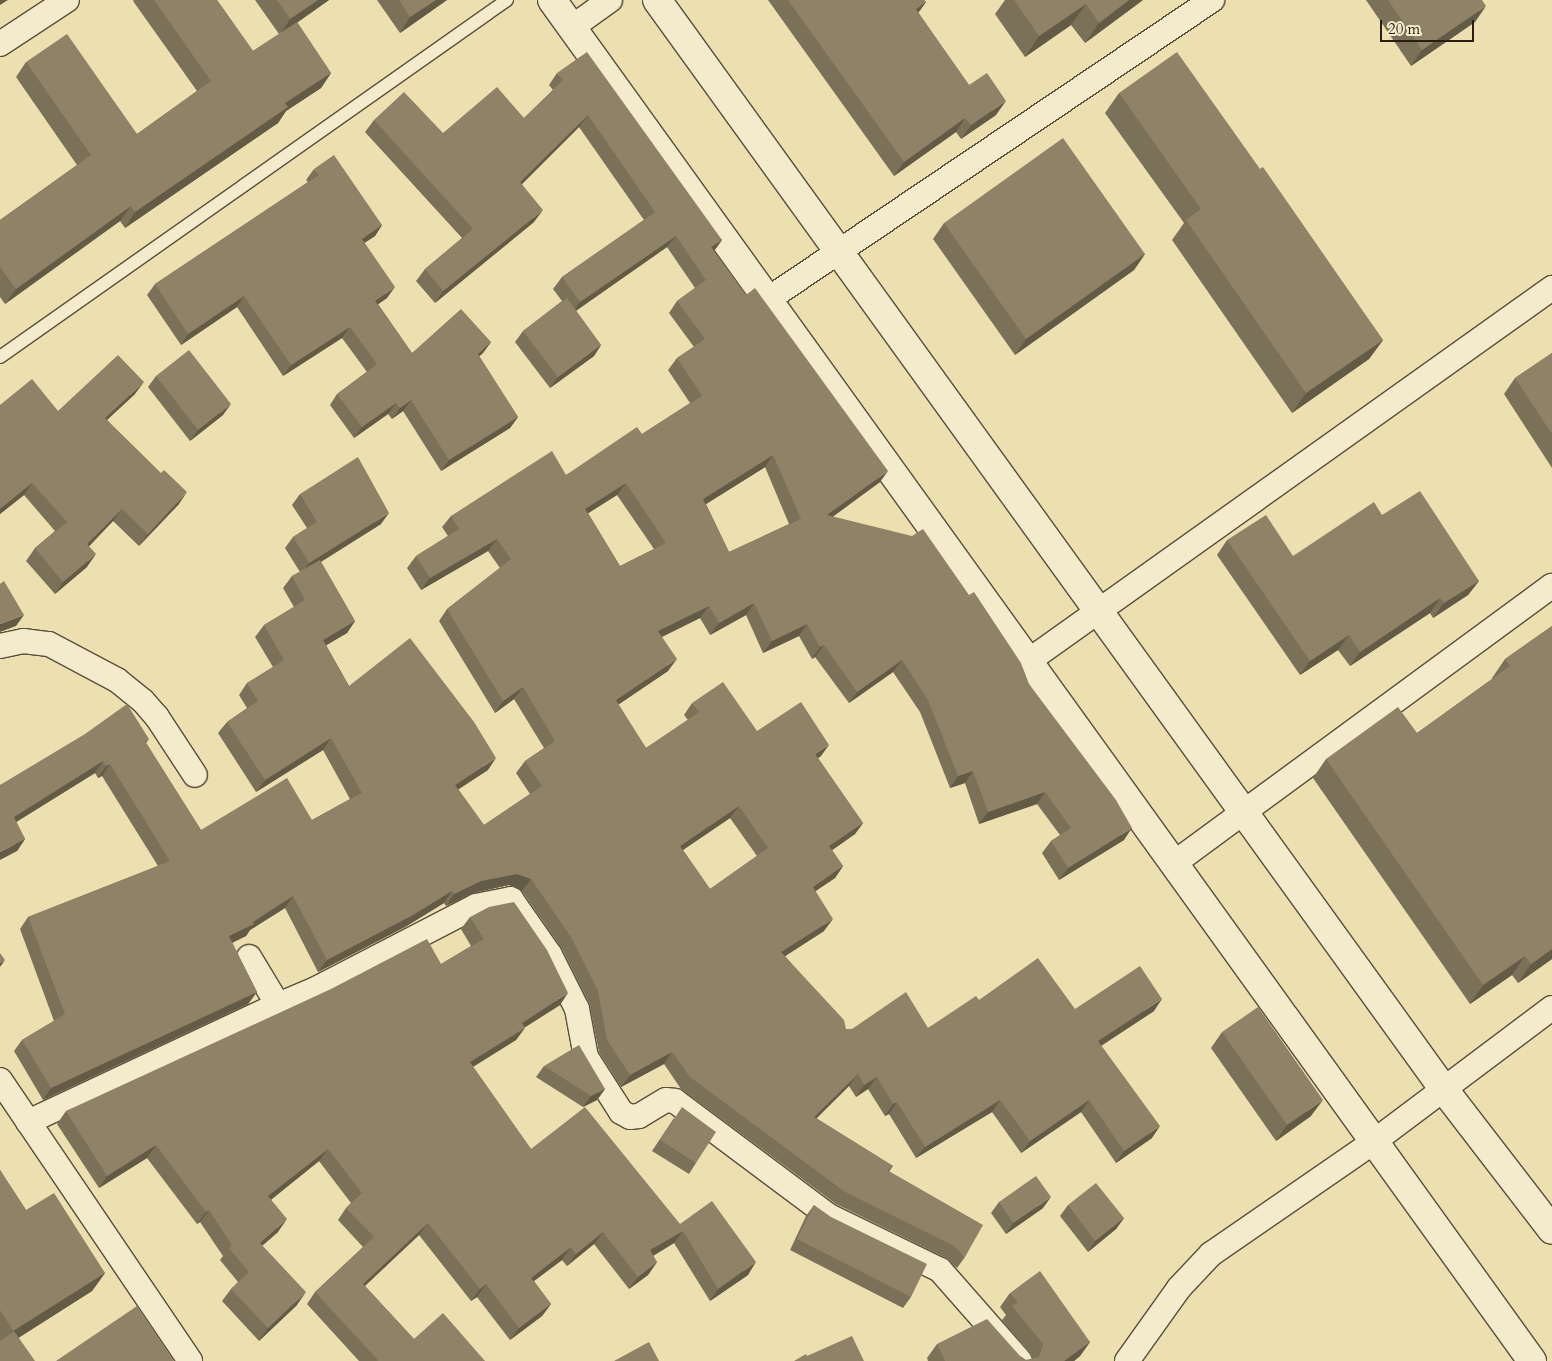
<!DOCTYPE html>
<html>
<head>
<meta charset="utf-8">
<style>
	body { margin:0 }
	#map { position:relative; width:1552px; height:1361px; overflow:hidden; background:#ece0b0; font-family:Cardo,serif }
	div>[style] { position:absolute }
	.roads { filter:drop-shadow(1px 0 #5b4e3c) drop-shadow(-1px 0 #5b4e3c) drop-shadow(0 1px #5b4e3c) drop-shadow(0 -1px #5b4e3c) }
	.service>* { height:12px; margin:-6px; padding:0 6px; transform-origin:6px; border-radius:6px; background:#f3ebcc }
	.minor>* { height:24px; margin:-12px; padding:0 12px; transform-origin:12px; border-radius:12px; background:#f3ebcc }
	.tertiary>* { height:28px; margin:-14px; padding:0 14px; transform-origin:14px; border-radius:14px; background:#f3ebcc }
	.wall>* { inset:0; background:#7b7058 }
	.shaded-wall>* { inset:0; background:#645b47 }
	.building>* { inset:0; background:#8f8266 }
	span { translate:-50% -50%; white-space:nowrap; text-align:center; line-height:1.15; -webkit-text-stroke:4px #f3ebcc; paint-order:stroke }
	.scale { position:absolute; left:1380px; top:20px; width:94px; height:22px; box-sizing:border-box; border:2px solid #2b1d15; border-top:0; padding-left:6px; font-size:15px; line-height:18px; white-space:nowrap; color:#2b1d15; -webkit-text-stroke:4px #f3ebcc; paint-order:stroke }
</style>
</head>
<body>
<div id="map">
	<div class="roads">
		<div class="service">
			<i style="left:0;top:357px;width:620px;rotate:-35.15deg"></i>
		</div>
		<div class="minor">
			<i style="left:571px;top:28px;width:48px;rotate:-35.7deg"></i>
			<i style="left:0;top:44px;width:80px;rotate:-33.3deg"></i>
			<i style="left:767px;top:300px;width:537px;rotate:-33.99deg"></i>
			<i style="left:0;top:646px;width:24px;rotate:-12deg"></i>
			<i style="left:23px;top:641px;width:26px;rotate:7deg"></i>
			<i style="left:49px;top:644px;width:77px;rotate:27.9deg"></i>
			<i style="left:117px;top:680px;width:33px;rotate:39deg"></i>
			<i style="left:143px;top:701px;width:21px;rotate:49deg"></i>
			<i style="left:157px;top:717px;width:69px;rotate:56.8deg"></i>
			<i style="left:1027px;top:662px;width:645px;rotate:-35.47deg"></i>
			<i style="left:1173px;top:864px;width:470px;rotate:-36.3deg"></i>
			<i style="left:278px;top:1005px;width:41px;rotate:-22.8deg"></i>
			<i style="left:316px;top:989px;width:180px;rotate:-27.4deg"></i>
			<i style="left:476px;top:906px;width:36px;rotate:-11deg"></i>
			<i style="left:511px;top:899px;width:68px;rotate:55.1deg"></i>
			<i style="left:550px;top:955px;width:60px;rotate:63.4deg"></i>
			<i style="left:577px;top:1009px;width:49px;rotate:79.4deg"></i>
			<i style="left:586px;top:1057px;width:65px;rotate:57.5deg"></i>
			<i style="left:621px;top:1112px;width:10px;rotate:29deg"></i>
			<i style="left:630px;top:1117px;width:9px;rotate:-6deg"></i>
			<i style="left:639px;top:1116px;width:31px;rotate:-31deg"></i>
			<i style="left:666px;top:1100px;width:9px;rotate:6deg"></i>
			<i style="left:675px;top:1101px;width:192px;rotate:36.8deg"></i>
			<i style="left:829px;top:1216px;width:123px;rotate:25.9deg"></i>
			<i style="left:940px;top:1270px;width:121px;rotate:48.7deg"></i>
			<i style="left:0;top:1080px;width:339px;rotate:55.9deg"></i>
			<i style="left:28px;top:1122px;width:276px;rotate:-25.1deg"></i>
			<i style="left:278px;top:1005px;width:56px;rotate:-121.1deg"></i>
			<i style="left:1127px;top:1361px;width:90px;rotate:-54.5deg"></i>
			<i style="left:1179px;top:1288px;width:47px;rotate:-46.7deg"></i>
			<i style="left:1211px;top:1254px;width:201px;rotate:-34.6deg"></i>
			<i style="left:1376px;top:1140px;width:220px;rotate:-36.9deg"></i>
		</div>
		<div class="tertiary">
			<i style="left:552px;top:0;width:1677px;rotate:54.24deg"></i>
			<i style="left:657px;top:0;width:1341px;rotate:54.16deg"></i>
			<i style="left:1442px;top:1087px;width:180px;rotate:52.4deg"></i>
		</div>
	</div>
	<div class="wall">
		<i style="clip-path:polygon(134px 0,217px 0,253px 51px,279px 34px,255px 0,329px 0,297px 22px,331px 73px,321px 88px,286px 111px,278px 123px,125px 228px,120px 221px,5px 304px,0 297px,0 220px,77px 165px,16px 77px,26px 62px,137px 134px,197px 91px,133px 1px)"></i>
		<i style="clip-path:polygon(377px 0,447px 0,400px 33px)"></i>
		<i style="clip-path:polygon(768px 0,924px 0,926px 2px,918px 13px,969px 85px,996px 115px,961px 139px,956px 132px,894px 176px)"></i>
		<i style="clip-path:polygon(1005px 0,1143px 0,1085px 43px,1071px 25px,1025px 57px,995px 14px)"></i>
		<i style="clip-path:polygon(1366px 0,1482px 0,1475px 22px,1411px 66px)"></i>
		<i style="clip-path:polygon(evenodd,557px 73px,722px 240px,714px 251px,880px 482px,833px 516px,1029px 684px,1124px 840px,1059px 880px,1042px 853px,1051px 841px,1060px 835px,1037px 804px,979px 824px,965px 783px,950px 788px,920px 712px,893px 672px,849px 703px,815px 657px,812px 659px,799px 636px,763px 653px,746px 615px,710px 635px,700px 618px,662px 637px,668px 671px,618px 705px,646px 748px,688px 720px,684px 715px,692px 703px,757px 731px,821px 756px,818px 758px,863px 823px,855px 834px,832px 850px,843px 866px,835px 878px,815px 891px,824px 931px,785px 956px,846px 1029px,928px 1028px,979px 1000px,1075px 1009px,1154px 1011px,1101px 1046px,1152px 1138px,1116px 1163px,1081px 1112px,1021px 1153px,992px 1112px,916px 1158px,889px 1114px,885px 1116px,868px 1089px,856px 1097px,849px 1086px,816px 1118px,893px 1166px,889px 1172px,965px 1257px,957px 1268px,946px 1258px,836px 1204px,681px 1089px,664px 1064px,621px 1087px,599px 1052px,589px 1003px,562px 949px,522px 891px,509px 885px,473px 893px,446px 906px,444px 903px,405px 927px,318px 972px,285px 908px,250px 930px,246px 936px,232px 943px,257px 992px,248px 1004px,43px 1100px,14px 1051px,22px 1040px,54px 1021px,20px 929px,28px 917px,158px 866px,102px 776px,98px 778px,95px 773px,16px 822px,25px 839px,17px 851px,0 785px,149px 739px,146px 743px,201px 830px,312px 820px,350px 799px,323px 750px,256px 792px,218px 733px,227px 722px,247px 708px,239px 695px,247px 683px,273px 667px,255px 637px,264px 625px,294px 607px,283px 588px,292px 576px,300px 572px,285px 548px,293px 537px,307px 528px,292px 505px,300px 494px,381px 524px,321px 562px,355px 621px,347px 633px,326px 645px,349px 686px,488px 770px,458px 789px,484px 825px,530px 794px,516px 773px,525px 761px,544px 748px,514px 699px,495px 713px,439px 621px,447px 609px,500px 568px,488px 551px,421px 590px,407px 568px,416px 556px,448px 536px,442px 527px,451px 516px,566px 475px,642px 434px,690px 403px,668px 370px,677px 358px,694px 347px,669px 313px,677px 301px,695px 288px,667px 247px,576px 311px,601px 345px,594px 356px,550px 388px,515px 342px,523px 331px,562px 301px,553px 289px,562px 277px,644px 220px,579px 127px,522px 184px,534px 222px,435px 303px,416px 281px,425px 269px,462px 238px,365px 132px,374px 120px,443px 133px,524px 118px,553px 90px,549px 85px,557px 73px,765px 467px,789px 524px,729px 552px,706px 504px,765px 467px,557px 73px,617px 495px,654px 549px,620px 566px,588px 513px,617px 495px,557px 73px,730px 818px,757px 856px,710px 889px,683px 850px,730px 818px)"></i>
		<i style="clip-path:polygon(1119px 93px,1260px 169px,1383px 340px,1369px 359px,1292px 413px,1172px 240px,1184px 223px,1105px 113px)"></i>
		<i style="clip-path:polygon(314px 169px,382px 225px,375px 236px,364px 243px,387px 298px,378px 304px,412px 353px,491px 342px,483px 353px,479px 356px,518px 417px,510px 428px,441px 471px,403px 411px,392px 419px,388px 414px,354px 438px,330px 405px,337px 394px,367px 372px,342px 338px,283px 376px,237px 307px,181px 345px,147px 295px,155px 284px,308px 182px,306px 180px)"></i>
		<i style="clip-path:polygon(944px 223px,1145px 254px,1134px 270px,1015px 355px,933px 239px)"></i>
		<i style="clip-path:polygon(1552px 353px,1552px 468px,1504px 394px,1515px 378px)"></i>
		<i style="clip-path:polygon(156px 376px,223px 415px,190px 441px,148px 387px)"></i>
		<i style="clip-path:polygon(135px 394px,107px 420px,179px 504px,139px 546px,113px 521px,89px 546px,87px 567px,55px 594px,26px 561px,35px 548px,55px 531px,24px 495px,0 514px,0 405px,58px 411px)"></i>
		<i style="clip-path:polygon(1382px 515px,1479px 581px,1468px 595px,1433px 618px,1430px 613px,1350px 666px,1338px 650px,1300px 675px,1217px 555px,1227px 540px,1293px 556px)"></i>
		<i style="clip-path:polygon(1552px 626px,1552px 959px,1518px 983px,1512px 975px,1470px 1004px,1313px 778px,1326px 759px,1417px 733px,1492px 679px,1492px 678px,1505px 659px)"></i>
		<i style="clip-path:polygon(470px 917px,560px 1005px,525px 1027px,516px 1040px,473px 1067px,531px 1149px,680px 1224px,748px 1275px,710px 1301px,674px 1243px,653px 1256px,657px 1262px,648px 1275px,629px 1289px,594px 1244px,567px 1266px,562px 1260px,534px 1281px,551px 1304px,542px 1316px,510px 1340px,477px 1297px,471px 1301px,419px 1235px,365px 1286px,414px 1339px,485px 1361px,359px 1361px,307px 1304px,315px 1292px,363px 1247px,338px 1220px,346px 1208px,351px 1203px,319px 1161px,271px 1200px,278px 1232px,262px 1246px,297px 1305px,259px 1341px,222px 1301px,231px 1289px,238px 1282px,220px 1260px,223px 1256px,200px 1222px,197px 1224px,147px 1158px,99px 1188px,57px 1124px,66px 1111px,441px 964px,471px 946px,461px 929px)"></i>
		<i style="clip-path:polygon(1222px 1032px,1311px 1116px,1276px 1141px,1211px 1048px)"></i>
		<i style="clip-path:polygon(544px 1066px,605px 1089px,597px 1100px,583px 1107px,536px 1077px)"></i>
		<i style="clip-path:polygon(674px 1118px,696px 1163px,689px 1174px,652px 1151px)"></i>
		<i style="clip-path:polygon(0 1170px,26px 1210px,105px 1273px,92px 1291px,18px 1338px,0 1361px)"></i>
		<i style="clip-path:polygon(999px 1202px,1043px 1208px,1006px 1234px,991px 1213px)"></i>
		<i style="clip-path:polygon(814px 1205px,911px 1297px,903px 1308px,790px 1250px,806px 1216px)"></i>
		<i style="clip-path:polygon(1068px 1205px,1124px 1218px,1116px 1229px,1088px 1252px,1060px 1216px)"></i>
		<i style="clip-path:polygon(1010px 1293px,1090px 1342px,1080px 1356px,1074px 1361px,928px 1361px,927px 1358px,937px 1344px,1020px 1356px,1026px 1360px,1033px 1359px,1033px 1358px,1002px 1320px,1006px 1315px,1000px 1307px)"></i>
	</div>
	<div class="shaded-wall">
		<i style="clip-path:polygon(0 0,8px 0,0 5px)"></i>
		<i style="clip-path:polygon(318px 0,329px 0,280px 35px,290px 19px)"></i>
		<i style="clip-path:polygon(436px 0,447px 0,400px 33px,410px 17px)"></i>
		<i style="clip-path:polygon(1129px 0,1143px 0,1085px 43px,1099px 23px)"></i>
		<i style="clip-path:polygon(926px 2px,916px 16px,916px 9px)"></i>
		<i style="clip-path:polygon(1086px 4px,1071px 25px,1025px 57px,1039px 36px)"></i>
		<i style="clip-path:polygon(1486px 6px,1475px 22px,1411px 66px,1422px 50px)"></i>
		<i style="clip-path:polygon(331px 73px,321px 88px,286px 111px,278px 123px,125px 228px,135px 212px,285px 103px)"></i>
		<i style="clip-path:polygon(1006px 101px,996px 115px,961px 139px,971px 125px)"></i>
		<i style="clip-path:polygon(588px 115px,579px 127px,512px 194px,520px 182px)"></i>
		<i style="clip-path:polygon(965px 118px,956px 132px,894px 176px,904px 162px)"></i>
		<i style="clip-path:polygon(131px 206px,120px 221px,5px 304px,16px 289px)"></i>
		<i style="clip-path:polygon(543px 210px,534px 222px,435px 303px,443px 291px)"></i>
		<i style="clip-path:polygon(382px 225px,375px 236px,354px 250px,362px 239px)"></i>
		<i style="clip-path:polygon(676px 236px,667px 247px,571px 314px,580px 302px)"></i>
		<i style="clip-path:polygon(722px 240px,714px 251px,711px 247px)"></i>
		<i style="clip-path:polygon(1145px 254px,1134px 270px,1015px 355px,1026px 339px)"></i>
		<i style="clip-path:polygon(395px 287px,387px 298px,367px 312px,375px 301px)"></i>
		<i style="clip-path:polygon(244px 296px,237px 307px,181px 345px,188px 334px)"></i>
		<i style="clip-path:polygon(350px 327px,342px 338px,283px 376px,291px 365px)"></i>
		<i style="clip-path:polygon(1383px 340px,1369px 359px,1292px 413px,1306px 393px)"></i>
		<i style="clip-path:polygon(491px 342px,483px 353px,470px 365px,478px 354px)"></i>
		<i style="clip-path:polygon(601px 345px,594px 356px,550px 388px,558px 377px)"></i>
		<i style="clip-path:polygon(144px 382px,135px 394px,96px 430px,105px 418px)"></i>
		<i style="clip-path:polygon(411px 400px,403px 411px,392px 419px,400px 408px)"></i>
		<i style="clip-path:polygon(396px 403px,388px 414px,354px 438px,362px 427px)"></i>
		<i style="clip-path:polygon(231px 404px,223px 415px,190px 441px,198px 430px)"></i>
		<i style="clip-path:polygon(518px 417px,510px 428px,441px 471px,449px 460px)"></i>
		<i style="clip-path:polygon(773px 455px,765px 467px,695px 511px,703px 499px)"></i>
		<i style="clip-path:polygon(888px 471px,880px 482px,819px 527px,827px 515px)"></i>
		<i style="clip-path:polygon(32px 483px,24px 495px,0 514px,0 509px,1px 508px)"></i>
		<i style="clip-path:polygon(626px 483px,617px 495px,576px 521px,585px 509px)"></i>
		<i style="clip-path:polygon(187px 492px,179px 504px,139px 546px,148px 534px)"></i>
		<i style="clip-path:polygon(122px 509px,113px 521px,79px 557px,87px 544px)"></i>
		<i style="clip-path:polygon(389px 513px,381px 524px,301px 574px,309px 563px)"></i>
		<i style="clip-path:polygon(497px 539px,488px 551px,421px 590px,430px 578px)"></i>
		<i style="clip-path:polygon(96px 554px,87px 567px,55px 594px,63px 582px)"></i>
		<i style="clip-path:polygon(1479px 581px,1468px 595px,1433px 618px,1444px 603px)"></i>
		<i style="clip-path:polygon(1440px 598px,1430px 613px,1350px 666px,1360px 652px)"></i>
		<i style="clip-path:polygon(754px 603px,746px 615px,710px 635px,719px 623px)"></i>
		<i style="clip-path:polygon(709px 606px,700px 618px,649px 643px,658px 631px)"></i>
		<i style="clip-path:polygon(24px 615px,16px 626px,0 632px,0 624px)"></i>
		<i style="clip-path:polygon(355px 621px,347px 633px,315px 652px,323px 640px)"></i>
		<i style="clip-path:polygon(807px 624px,799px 636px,763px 653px,772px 641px)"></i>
		<i style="clip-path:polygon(1349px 635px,1338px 650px,1300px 675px,1310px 661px)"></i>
		<i style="clip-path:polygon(824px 645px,815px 657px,812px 659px,820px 647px)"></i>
		<i style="clip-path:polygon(677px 659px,668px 671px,607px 712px,616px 700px)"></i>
		<i style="clip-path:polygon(902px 660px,893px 672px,849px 703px,857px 692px)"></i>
		<i style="clip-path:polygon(523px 687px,514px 699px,495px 713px,503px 701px)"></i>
		<i style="clip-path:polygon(331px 738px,323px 750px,256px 792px,265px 780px)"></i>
		<i style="clip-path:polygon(829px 745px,821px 756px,807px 766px,815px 754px)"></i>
		<i style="clip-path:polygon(496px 758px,488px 770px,447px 797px,455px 785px)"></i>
		<i style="clip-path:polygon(103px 761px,95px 773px,5px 829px,14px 817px)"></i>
		<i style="clip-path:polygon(110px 764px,102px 776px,98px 778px,106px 766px)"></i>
		<i style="clip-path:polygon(973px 771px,965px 783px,950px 788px,958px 776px)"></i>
		<i style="clip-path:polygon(1045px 792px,1037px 804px,979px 824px,988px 812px)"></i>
		<i style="clip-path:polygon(739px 806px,730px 818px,671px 858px,680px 846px)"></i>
		<i style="clip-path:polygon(863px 823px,855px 834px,821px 858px,829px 846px)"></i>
		<i style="clip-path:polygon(1132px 828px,1124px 840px,1059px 880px,1068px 868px)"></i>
		<i style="clip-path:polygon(25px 839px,17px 851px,0 860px,0 852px)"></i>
		<i style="clip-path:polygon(843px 866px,835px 878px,804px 899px,813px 887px)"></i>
		<i style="clip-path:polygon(517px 874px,531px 879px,522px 891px,509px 885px,473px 893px,446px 906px,454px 894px,481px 881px)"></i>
		<i style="clip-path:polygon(452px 891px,444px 903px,405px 927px,318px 972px,327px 960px)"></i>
		<i style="clip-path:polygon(293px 896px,285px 908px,250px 930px,246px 936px,221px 948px,229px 936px)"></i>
		<i style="clip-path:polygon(833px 919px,824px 931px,773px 964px,781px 952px)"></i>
		<i style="clip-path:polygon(1552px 949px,1552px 959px,1518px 983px,1531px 964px)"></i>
		<i style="clip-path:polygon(1525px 956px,1512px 975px,1470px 1004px,1483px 985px)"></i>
		<i style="clip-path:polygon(5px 960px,0 967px,0 963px)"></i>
		<i style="clip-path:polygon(257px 992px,248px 1004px,43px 1100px,51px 1088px)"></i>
		<i style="clip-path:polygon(568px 993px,560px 1005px,513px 1035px,522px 1023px)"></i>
		<i style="clip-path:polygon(1162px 999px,1154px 1011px,1090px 1053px,1098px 1041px)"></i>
		<i style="clip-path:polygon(525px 1028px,516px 1040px,461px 1074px,470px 1062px)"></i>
		<i style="clip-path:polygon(672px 1052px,664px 1064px,621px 1087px,630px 1075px)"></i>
		<i style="clip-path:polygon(858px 1074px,849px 1086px,806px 1129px,814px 1117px)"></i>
		<i style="clip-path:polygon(877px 1077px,868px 1089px,856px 1097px,864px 1085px)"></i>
		<i style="clip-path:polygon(605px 1089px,597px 1100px,583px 1107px,591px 1096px)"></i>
		<i style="clip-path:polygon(1000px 1100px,992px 1112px,916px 1158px,925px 1147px)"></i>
		<i style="clip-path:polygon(1089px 1100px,1081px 1112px,1021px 1153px,1030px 1141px)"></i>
		<i style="clip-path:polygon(1323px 1100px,1311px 1116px,1276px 1141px,1287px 1125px)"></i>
		<i style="clip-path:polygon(897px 1102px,889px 1114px,885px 1116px,893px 1104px)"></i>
		<i style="clip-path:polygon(1160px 1126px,1152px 1138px,1116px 1163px,1124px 1151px)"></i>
		<i style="clip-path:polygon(156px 1145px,147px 1158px,99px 1188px,107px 1176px)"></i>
		<i style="clip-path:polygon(328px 1149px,319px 1161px,259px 1209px,268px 1196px)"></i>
		<i style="clip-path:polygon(1051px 1197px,1043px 1208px,1006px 1234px,1013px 1223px)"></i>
		<i style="clip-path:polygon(209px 1210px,200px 1222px,197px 1224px,206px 1212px)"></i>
		<i style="clip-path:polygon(1124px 1218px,1116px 1229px,1088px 1252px,1095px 1241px)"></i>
		<i style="clip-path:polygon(287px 1219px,278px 1232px,251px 1255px,260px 1243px)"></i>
		<i style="clip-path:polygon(428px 1223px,419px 1235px,354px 1296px,363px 1284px)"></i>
		<i style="clip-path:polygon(683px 1231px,674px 1243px,641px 1263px,650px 1250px)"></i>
		<i style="clip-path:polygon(603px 1232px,594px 1244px,567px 1266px,576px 1254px)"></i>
		<i style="clip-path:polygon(571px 1247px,562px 1260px,522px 1290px,531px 1278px)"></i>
		<i style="clip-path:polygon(657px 1262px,648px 1275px,629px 1289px,638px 1277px)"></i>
		<i style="clip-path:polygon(756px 1262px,748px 1275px,710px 1301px,718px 1289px)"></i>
		<i style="clip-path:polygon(105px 1273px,92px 1291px,1px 1349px,13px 1331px)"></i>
		<i style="clip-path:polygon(486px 1284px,477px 1297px,471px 1301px,480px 1289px)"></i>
		<i style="clip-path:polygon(306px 1292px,297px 1305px,259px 1341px,268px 1328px)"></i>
		<i style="clip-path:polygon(551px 1304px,542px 1316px,510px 1340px,519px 1328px)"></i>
		<i style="clip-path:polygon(1090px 1342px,1080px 1356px,1074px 1361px,1064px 1361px)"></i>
	</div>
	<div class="building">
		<i style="clip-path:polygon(154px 0,217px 0,253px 51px,297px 22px,331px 73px,285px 103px,288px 107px,135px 212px,131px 206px,16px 289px,0 267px,0 220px,91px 155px,26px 62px,67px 34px,137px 134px,211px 81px)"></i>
		<i style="clip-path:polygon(277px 0,318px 0,290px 19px)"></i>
		<i style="clip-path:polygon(399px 0,436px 0,410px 17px)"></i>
		<i style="clip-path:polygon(788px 0,924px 0,926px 2px,916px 9px,969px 85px,987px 73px,1006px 101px,971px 125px,965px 118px,904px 162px)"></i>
		<i style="clip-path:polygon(1014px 0,1129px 0,1099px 23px,1086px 4px,1039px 36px)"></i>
		<i style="clip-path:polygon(1388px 0,1482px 0,1486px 6px,1422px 50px)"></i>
		<i style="clip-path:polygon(evenodd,587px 52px,722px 240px,711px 247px,746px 295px,755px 288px,888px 471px,827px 515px,912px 536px,923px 529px,969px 595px,974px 592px,1021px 663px,1029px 684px,1116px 800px,1132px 828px,1068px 868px,1051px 841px,1071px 828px,1045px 792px,988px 812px,973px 771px,958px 776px,928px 700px,902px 660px,857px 692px,824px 645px,820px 647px,807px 624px,772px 641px,754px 603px,719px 623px,709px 606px,658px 631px,677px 659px,616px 700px,646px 748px,699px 712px,692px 703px,723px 682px,757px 731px,801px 702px,829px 745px,815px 754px,863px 823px,829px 846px,843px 866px,813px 887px,833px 919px,781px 952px,844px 1020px,846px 1029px,852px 1029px,906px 992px,928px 1028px,976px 996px,979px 1000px,1038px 958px,1075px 1009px,1140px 966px,1162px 999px,1098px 1041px,1160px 1126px,1124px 1151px,1089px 1100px,1030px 1141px,1000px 1100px,925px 1147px,897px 1102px,893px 1104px,877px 1077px,864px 1085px,858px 1074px,814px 1117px,893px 1166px,887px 1170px,983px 1225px,965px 1257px,954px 1246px,845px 1192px,690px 1077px,672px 1052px,630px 1075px,607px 1040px,598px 991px,571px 937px,531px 879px,517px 874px,481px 881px,454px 894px,452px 891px,413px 915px,327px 960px,293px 896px,253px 922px,254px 924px,229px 936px,257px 992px,51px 1088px,22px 1040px,65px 1014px,28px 917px,170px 861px,110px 764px,106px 766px,103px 761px,14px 817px,25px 839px,0 852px,0 785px,85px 734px,127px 704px,149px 739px,145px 741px,201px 830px,287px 778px,312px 820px,362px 793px,331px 738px,265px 780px,227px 722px,258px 701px,247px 683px,284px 660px,264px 625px,305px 600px,292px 576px,320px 560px,355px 621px,323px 640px,349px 686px,410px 638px,474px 722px,496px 758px,455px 785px,484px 825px,542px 786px,525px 761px,555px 741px,523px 687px,503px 701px,447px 609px,511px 559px,497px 539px,430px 578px,416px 556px,459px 529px,451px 516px,552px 451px,566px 475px,637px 427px,642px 434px,702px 396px,677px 358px,705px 339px,677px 301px,706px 280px,676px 236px,580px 302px,562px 277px,655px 212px,588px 115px,520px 182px,543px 210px,443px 291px,425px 269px,473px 229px,374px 120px,404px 92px,443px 133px,497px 87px,524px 118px,563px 80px,557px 73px,587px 52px,773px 455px,801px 519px,729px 552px,703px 499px,773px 455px,587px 52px,626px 483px,666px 543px,620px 566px,585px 509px,626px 483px,587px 52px,739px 806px,768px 848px,710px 889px,680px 846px,739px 806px)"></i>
		<i style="clip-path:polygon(1177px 52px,1260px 169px,1263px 167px,1383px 340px,1306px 393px,1186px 220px,1201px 209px,1119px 93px)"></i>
		<i style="clip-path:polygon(1063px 138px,1145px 254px,1026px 339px,944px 223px)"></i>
		<i style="clip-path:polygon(334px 155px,382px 225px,362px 239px,395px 287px,375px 301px,412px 353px,461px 309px,491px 342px,478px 354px,518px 417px,449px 460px,411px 400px,400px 408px,396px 403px,362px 427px,337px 394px,377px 364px,350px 327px,291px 365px,244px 296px,188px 334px,155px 284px,319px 175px,314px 169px)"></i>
		<i style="clip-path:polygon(567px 298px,601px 345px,558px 377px,523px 331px)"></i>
		<i style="clip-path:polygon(189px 350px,231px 404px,198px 430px,156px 376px)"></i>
		<i style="clip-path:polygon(1552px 353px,1552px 434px,1515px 378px)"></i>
		<i style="clip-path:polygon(118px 355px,144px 382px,105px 418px,161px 473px,164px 470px,187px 492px,148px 534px,122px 509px,87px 544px,96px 554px,63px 582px,35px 548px,67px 522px,32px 483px,1px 508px,0 507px,0 405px,32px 379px,58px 411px)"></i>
		<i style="clip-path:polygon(358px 457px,389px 513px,309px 563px,293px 537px,317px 522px,300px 494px)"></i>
		<i style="clip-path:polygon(1420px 491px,1479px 581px,1444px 603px,1440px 598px,1360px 652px,1349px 635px,1310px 661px,1227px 540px,1266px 515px,1293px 556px,1374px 502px,1382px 515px)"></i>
		<i style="clip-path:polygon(4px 581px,24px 615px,0 624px,0 584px)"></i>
		<i style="clip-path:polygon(1552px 626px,1552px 949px,1531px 964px,1525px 956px,1483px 985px,1326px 759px,1398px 707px,1417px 733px,1510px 666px,1505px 659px)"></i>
		<i style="clip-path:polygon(514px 902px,547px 950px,568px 993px,522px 1023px,525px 1028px,470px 1062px,531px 1149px,585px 1107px,680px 1224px,712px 1201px,756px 1262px,718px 1289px,683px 1231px,650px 1250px,657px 1262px,638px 1277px,603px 1232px,576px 1254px,571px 1247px,531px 1278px,551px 1304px,519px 1328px,486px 1284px,480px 1289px,428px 1223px,363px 1284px,414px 1339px,443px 1313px,485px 1361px,377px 1361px,378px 1360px,315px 1292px,374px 1237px,346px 1208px,362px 1193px,328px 1149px,268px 1196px,287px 1219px,260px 1243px,306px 1292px,268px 1328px,231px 1289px,249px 1272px,229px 1248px,232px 1245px,209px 1210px,206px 1212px,156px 1145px,107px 1176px,66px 1111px,331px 989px,427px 939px,441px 964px,484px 939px,470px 917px,489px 907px)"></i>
		<i style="clip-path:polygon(0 953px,5px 960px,0 963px)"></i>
		<i style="clip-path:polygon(1258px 1007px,1323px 1100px,1287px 1125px,1222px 1032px)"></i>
		<i style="clip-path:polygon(579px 1045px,605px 1089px,591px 1096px,544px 1066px)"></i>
		<i style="clip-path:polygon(682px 1107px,716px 1132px,696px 1163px,660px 1140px)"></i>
		<i style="clip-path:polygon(0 1170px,26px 1210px,54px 1193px,105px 1273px,13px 1331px,0 1310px)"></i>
		<i style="clip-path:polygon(1036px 1176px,1051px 1197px,1013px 1223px,999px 1202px)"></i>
		<i style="clip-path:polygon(1096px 1183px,1124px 1218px,1095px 1241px,1068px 1205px)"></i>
		<i style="clip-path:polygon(814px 1205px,831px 1217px,927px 1264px,911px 1297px,797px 1239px)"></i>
		<i style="clip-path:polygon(1040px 1271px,1090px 1342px,1064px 1361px,945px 1361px,937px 1344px,987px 1319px,1020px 1356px,1026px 1360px,1039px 1357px,1043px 1344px,1012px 1306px,1018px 1303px,1010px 1293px)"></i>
		<i style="clip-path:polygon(137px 1306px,174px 1361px,56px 1361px)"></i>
		<i style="clip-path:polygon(14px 1331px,35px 1361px,0 1361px,0 1341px)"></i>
		<i style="clip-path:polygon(852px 1336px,864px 1361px,794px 1361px,806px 1354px,807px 1356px)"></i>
		<i style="clip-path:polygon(649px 1342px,659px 1361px,614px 1361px)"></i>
	</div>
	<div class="scale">20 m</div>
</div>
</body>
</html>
